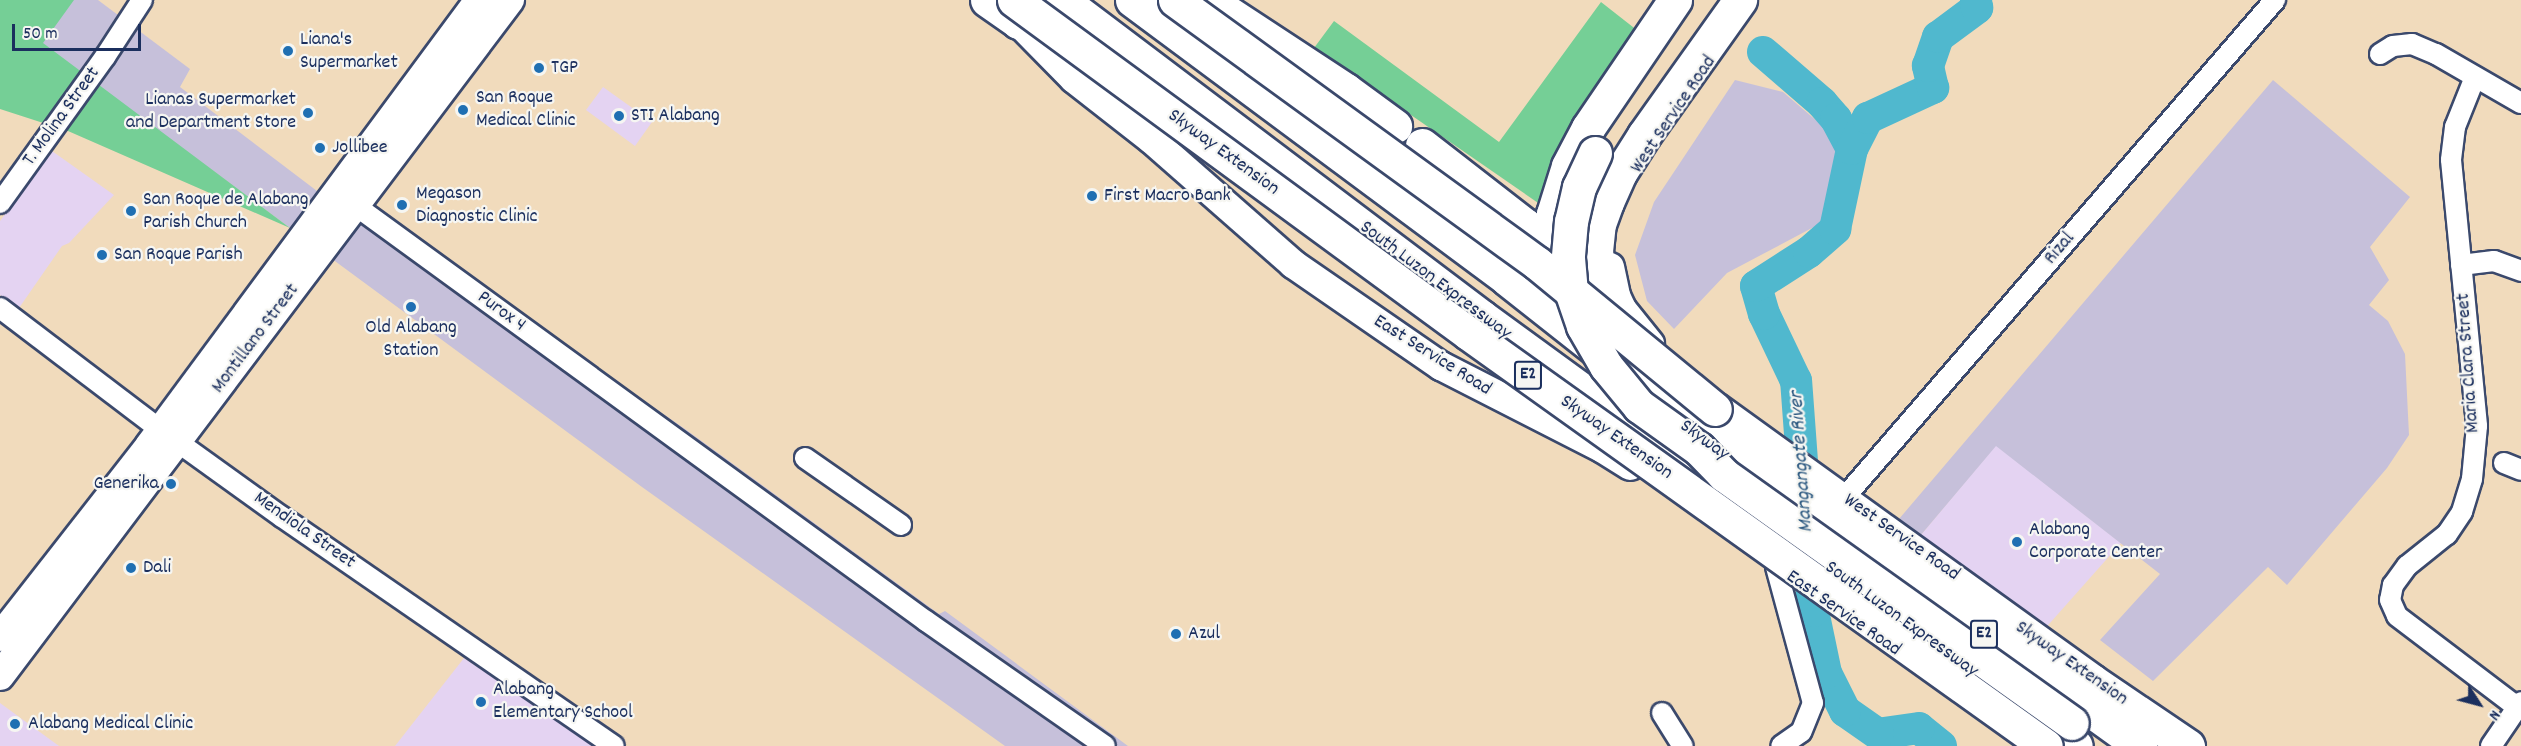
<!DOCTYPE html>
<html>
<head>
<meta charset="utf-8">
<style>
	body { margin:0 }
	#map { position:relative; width:2521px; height:746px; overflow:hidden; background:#f1dbbc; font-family:Dekko,sans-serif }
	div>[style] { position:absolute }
	.built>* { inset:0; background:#e4d3f2 }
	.industrial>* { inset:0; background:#c6c0da }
	.green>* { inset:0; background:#75cf96 }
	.river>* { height:32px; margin:-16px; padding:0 16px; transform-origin:16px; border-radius:16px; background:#50b8ce }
	.roads { filter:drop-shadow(2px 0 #3b496c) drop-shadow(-2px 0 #3b496c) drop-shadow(0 2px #3b496c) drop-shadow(0 -2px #3b496c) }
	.minor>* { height:20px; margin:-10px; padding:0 10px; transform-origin:10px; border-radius:10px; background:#fff }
	.secondary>* { height:28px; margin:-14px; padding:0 14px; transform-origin:14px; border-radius:14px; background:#fff }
	.trunk>* { height:33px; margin:-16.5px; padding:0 16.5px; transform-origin:16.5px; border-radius:16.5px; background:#fff }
	.motorway>* { height:33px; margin:-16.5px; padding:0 16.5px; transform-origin:16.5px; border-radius:16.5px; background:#fff }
	.bridges { filter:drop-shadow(2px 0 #3b496c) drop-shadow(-2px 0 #3b496c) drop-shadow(0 2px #3b496c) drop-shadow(0 -2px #3b496c) }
	.motorway-bridge>* { height:33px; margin:-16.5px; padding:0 16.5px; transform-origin:16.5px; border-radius:16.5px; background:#fff }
	.dots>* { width:16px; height:16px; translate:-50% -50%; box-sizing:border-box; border:3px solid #f6f6f2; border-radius:50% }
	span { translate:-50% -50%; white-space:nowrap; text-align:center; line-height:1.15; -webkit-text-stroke:4.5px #f6f6f2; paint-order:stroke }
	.shield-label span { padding:2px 4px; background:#f6f6f2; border:2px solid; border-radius:4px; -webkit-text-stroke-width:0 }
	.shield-label { font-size:18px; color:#1b2f5e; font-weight:700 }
	.poi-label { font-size:20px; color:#1b2f5e }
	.left { translate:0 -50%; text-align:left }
	.right { translate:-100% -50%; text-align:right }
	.street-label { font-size:20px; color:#1b2f5e }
	.water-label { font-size:21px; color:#2b5880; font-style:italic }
	.north { position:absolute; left:2449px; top:674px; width:60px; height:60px; -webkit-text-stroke:4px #f6f6f2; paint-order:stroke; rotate:126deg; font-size:16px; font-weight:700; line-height:24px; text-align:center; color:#1b2f5e }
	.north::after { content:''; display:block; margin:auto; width:21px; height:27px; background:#1b2f5e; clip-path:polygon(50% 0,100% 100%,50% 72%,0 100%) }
	.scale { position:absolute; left:12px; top:24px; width:129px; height:27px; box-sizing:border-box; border:3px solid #1b2f5e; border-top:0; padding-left:8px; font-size:18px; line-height:21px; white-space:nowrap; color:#1b2f5e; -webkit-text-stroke:4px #f6f6f2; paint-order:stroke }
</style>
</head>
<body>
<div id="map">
	<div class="built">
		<i style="clip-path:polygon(603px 87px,652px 122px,635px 146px,586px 110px)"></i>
		<i style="clip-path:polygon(52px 151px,114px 195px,69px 243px,62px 246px,19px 308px,0 295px,0 221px)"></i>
		<i style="clip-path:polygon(1996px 445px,2121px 543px,2042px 632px,1920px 536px)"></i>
		<i style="clip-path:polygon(464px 658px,598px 746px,395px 746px)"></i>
		<i style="clip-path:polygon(0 703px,59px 746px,0 746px)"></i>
	</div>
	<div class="industrial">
		<i style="clip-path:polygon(0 0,98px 0,190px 69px,180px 87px,317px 191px,370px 211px,685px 429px,939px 614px,945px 611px,1128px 746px,1005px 746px,642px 487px,290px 228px,0 13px)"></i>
		<i style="clip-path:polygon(1735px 80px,1783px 92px,1825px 128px,1840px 150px,1827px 220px,1727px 273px,1674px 329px,1647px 301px,1635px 255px,1654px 202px)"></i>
		<i style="clip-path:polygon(2273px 80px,2410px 197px,2370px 247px,2389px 280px,2369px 305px,2388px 321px,2405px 354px,2409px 435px,2387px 468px,2287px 585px,2268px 567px,2153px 681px,2100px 640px,2160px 574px,1996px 446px,1920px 536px,1899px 519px)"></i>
	</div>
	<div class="green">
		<i style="clip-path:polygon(0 0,74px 0,43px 43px,290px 228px,68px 131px,0 109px)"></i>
		<i style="clip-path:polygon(1601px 2px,1638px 31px,1572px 122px,1551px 165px,1544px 207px,1314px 48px,1334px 21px,1499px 142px)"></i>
	</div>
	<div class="river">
		<i style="left:1763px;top:52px;width:78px;rotate:40.8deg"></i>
		<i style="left:1822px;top:103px;width:21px;rotate:49deg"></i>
		<i style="left:1836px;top:119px;width:34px;rotate:62deg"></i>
		<i style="left:1941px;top:746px;width:28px;rotate:-141deg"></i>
		<i style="left:1919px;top:728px;width:41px;rotate:171.7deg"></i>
		<i style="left:1878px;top:734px;width:40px;rotate:-145.1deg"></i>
		<i style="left:1845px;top:711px;width:42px;rotate:-116.6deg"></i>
		<i style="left:1826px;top:673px;width:63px;rotate:-101.8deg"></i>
		<i style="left:1813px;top:611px;width:231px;rotate:-94.2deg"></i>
		<i style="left:1796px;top:381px;width:74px;rotate:-115.5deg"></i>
		<i style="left:1764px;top:314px;width:29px;rotate:-106deg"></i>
		<i style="left:1756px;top:286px;width:63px;rotate:-32.7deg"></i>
		<i style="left:1809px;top:252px;width:35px;rotate:-41deg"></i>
		<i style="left:1835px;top:229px;width:82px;rotate:-78deg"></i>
		<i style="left:1852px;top:149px;width:35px;rotate:-63deg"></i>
		<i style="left:1868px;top:118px;width:72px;rotate:-24.8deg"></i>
		<i style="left:1933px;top:88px;width:23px;rotate:-103deg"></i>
		<i style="left:1928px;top:66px;width:31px;rotate:-71deg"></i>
		<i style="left:1938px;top:37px;width:49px;rotate:-36.6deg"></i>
		<i style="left:1977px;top:8px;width:8px;rotate:-97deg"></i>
	</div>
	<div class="roads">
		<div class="minor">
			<i style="left:2380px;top:54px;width:15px;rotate:-32deg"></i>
			<i style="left:2393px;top:46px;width:19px;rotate:-6deg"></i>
			<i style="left:2412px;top:44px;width:26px;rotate:23deg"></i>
			<i style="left:2436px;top:54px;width:98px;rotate:30deg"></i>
			<i style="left:2475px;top:77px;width:54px;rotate:111.8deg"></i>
			<i style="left:2455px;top:127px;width:33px;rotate:97deg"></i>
			<i style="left:2451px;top:160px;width:267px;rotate:84.4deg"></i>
			<i style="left:2477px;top:426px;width:53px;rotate:95.4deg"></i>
			<i style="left:2472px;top:479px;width:34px;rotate:107deg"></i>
			<i style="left:2462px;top:512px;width:27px;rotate:124deg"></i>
			<i style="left:2447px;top:534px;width:51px;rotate:141.3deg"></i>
			<i style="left:2407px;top:566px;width:24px;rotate:126deg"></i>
			<i style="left:2393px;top:585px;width:15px;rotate:101deg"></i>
			<i style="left:2390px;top:600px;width:17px;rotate:66deg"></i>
			<i style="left:2397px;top:616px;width:151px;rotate:37.2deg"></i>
			<i style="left:0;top:203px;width:180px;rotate:-54.3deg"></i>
			<i style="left:105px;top:57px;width:68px;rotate:-57deg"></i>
			<i style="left:356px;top:206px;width:705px;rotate:36.06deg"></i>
			<i style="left:926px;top:621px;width:218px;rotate:34.9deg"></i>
			<i style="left:2461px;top:265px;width:33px;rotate:-7deg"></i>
			<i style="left:2494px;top:261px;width:29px;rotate:20deg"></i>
			<i style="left:0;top:308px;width:202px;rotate:37.2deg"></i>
			<i style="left:161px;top:430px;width:149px;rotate:35.7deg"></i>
			<i style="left:282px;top:517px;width:403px;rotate:34.6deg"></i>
			<i style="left:805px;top:458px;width:117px;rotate:34.9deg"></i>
			<i style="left:2504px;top:463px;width:18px;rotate:22deg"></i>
			<i style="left:1844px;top:498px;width:659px;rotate:-49.13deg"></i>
			<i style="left:1776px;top:567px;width:141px;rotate:74.8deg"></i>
			<i style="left:1813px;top:703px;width:31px;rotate:112deg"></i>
			<i style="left:1801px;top:732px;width:24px;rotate:145deg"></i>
			<i style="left:1662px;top:713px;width:39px;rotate:58deg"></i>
			<i style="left:2491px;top:746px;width:53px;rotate:-55.7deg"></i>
		</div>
		<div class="secondary">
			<i style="left:1018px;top:22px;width:80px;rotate:45.5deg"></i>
			<i style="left:1074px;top:79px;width:99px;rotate:38deg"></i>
			<i style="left:1152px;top:140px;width:188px;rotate:41.3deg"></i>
			<i style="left:1293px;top:264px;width:180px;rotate:34.6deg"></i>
			<i style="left:1441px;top:366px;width:182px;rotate:27.1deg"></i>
			<i style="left:1603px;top:449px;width:32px;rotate:32deg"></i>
			<i style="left:1610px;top:267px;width:30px;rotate:78deg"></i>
			<i style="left:1616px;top:296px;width:14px;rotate:65deg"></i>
			<i style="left:1622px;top:309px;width:45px;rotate:51.3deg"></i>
			<i style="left:0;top:637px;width:242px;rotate:-52deg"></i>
			<i style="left:149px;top:446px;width:555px;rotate:-53.5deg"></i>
			<i style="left:0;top:676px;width:847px;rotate:-52.97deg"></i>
		</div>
		<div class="trunk">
			<i style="left:987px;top:0;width:38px;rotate:35deg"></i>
			<i style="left:1018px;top:22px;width:24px;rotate:-48deg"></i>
		</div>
		<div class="motorway">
			<i style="left:1062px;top:0;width:526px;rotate:37.04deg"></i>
			<i style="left:1482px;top:317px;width:326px;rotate:36.1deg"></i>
			<i style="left:1132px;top:0;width:467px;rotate:36.6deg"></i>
			<i style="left:1507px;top:279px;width:195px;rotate:38.3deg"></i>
			<i style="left:1660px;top:400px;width:592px;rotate:35.79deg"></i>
			<i style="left:1209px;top:0;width:164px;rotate:33.3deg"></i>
			<i style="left:1346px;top:90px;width:61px;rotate:36.3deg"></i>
			<i style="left:1422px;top:145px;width:130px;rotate:37.8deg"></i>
			<i style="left:1525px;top:225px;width:35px;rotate:47deg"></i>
			<i style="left:1549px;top:251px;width:46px;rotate:52.9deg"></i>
			<i style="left:1549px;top:251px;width:37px;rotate:-84deg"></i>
			<i style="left:1553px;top:214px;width:50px;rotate:-72.6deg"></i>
			<i style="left:1568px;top:166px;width:43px;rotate:-62.2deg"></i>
			<i style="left:1588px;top:128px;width:155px;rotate:-55.8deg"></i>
			<i style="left:1613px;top:336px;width:32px;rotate:-108deg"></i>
			<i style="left:1603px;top:306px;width:55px;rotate:-97.3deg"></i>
			<i style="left:1596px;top:251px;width:27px;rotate:-84deg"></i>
			<i style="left:1599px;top:224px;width:23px;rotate:-70deg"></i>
			<i style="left:1607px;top:202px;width:32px;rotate:-66deg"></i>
			<i style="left:1620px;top:173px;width:45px;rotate:-57.7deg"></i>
			<i style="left:1644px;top:135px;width:166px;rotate:-54.6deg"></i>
			<i style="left:1715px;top:409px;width:465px;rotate:35.8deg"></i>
			<i style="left:2092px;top:681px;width:116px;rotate:34.1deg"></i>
			<i style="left:2009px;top:698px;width:82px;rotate:35.6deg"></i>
		</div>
	</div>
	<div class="bridges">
		<div class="motorway-bridge">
			<i style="left:1014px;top:0;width:563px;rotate:36.26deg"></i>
			<i style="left:1468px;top:333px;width:710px;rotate:35.55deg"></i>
			<i style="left:1175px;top:0;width:447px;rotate:36deg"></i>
			<i style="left:1537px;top:263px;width:230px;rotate:39.4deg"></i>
			<i style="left:1595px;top:153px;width:38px;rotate:115deg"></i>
			<i style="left:1579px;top:187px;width:35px;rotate:103deg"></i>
			<i style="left:1571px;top:221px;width:37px;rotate:95deg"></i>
			<i style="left:1568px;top:258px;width:33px;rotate:85deg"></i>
			<i style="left:1571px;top:291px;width:37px;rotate:71deg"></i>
			<i style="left:1583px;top:326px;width:46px;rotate:60.1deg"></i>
			<i style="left:1606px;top:366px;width:52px;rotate:50.5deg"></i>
			<i style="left:1639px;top:406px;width:74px;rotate:35.6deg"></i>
			<i style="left:1699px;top:449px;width:36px;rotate:46deg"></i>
			<i style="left:1724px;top:475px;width:427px;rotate:35.5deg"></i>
		</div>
	</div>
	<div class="dots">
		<i style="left:288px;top:51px;background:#1f6fb2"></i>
		<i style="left:539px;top:68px;background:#1f6fb2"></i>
		<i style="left:463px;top:110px;background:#1f6fb2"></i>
		<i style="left:308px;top:113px;background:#1f6fb2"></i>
		<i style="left:619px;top:116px;background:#1f6fb2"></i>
		<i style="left:320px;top:148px;background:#1f6fb2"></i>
		<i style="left:1092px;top:196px;background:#1f6fb2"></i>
		<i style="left:402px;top:205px;background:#1f6fb2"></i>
		<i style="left:131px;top:211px;background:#1f6fb2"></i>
		<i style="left:102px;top:255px;background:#1f6fb2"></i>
		<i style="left:411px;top:307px;background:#1f6fb2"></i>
		<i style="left:171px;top:484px;background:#1f6fb2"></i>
		<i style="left:2017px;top:542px;background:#1f6fb2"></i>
		<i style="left:131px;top:568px;background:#1f6fb2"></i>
		<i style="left:1176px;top:634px;background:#1f6fb2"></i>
		<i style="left:481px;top:702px;background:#1f6fb2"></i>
		<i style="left:15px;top:724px;background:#1f6fb2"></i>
	</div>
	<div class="shield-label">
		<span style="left:1528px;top:375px">E2</span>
		<span style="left:1984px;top:634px">E2</span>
	</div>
	<div class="poi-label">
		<span class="left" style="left:300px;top:52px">Liana's<br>Supermarket</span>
		<span class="left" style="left:551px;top:68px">TGP</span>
		<span class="left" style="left:476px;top:110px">San Roque<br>Medical Clinic</span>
		<span class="right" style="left:296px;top:112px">Lianas Supermarket<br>and Department Store</span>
		<span class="left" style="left:631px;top:116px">STI Alabang</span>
		<span class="left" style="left:332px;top:148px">Jollibee</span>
		<span class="left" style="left:416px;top:206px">Megason<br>Diagnostic Clinic</span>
		<span class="left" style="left:1104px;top:196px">First Macro Bank</span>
		<span class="left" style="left:143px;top:212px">San Roque de Alabang<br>Parish Church</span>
		<span class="left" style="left:114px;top:255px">San Roque Parish</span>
		<span style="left:411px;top:340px">Old Alabang<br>Station</span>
		<span class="right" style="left:159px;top:484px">Generika</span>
		<span class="left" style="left:2029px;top:542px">Alabang<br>Corporate Center</span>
		<span class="left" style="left:143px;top:568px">Dali</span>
		<span class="left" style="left:1188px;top:634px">Azul</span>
		<span class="left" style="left:493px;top:702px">Alabang<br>Elementary School</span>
		<span class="left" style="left:28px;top:724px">Alabang Medical Clinic</span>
	</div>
	<div class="street-label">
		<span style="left:1674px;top:115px;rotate:-56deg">West Service Road</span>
		<span style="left:62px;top:117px;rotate:-54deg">T. Molina Street</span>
		<span style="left:1223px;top:153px;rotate:36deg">Skyway Extension</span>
		<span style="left:2060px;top:249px;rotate:-49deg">Rizal</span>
		<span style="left:1435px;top:281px;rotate:37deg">South Luzon Expressway</span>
		<span style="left:501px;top:312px;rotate:36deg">Purox 4</span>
		<span style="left:256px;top:339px;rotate:-53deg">Montillano Street</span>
		<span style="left:1432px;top:356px;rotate:32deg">East Service Road</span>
		<span style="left:2469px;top:363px;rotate:-94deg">Maria Clara Street</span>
		<span style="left:1616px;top:438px;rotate:35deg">Skyway Extension</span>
		<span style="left:1704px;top:441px;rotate:36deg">Skyway</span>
		<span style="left:304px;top:531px;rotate:35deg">Mendiola Street</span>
		<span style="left:1901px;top:538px;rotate:35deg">West Service Road</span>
		<span style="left:1843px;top:614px;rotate:35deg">East Service Road</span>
		<span style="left:1901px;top:620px;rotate:36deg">South Luzon Expressway</span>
		<span style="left:2071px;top:664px;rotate:35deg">Skyway Extension</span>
	</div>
	<div class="water-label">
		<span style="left:1802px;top:462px;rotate:-94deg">Mangangate River</span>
	</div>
	<div class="north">N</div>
	<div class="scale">50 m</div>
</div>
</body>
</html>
